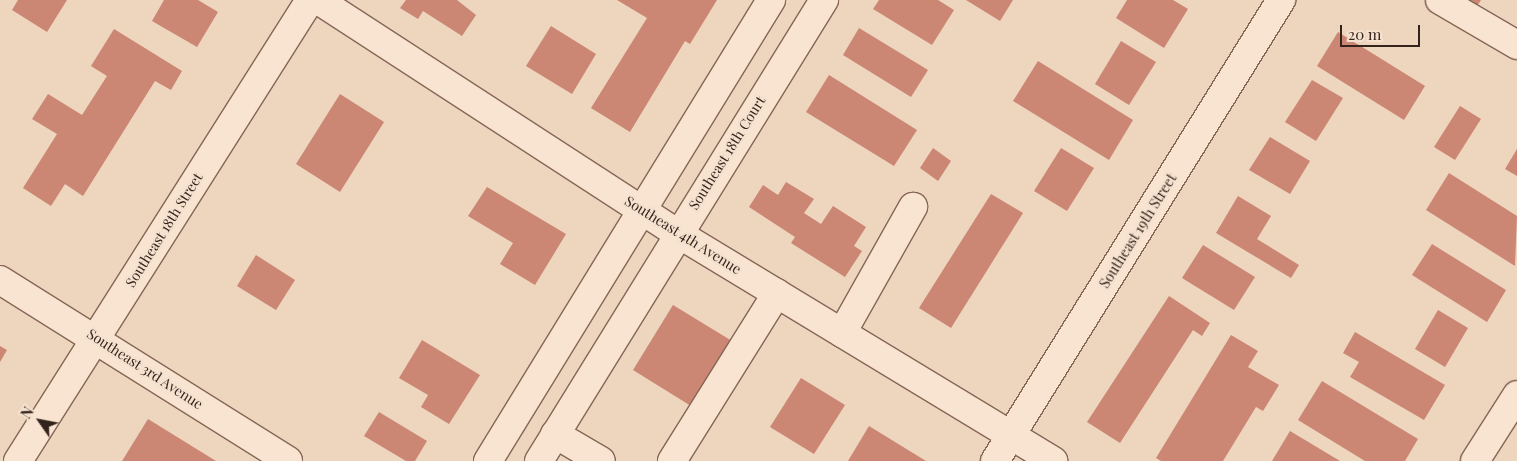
<!DOCTYPE html>
<html>
<head>
<meta charset="utf-8">
<style>
	body { margin:0 }
	#map { position:relative; width:1517px; height:461px; overflow:hidden; background:#edd5be; font-family:"Playfair Display",serif }
	div>[style] { position:absolute }
	.building>* { inset:0; background:#cb8674 }
	.roads { filter:drop-shadow(1px 0 #856657) drop-shadow(-1px 0 #856657) drop-shadow(0 1px #856657) drop-shadow(0 -1px #856657) }
	.minor>* { height:28px; margin:-14px; padding:0 14px; transform-origin:14px; border-radius:14px; background:#f8e4d1 }
	span { translate:-50% -50%; white-space:nowrap; text-align:center; line-height:1.15; -webkit-text-stroke:4.5px #f5e1ce; paint-order:stroke }
	.street-label { font-size:14px; color:#34231c }
	.north { position:absolute; left:15px; top:396px; width:50px; height:50px; -webkit-text-stroke:4px #f5e1ce; paint-order:stroke; rotate:303deg; font-size:14px; font-weight:700; line-height:20px; text-align:center; color:#34231c }
	.north::after { content:''; display:block; margin:auto; width:18px; height:22px; background:#34231c; clip-path:polygon(50% 0,100% 100%,50% 72%,0 100%) }
	.scale { position:absolute; left:1340px; top:25px; width:80px; height:22px; box-sizing:border-box; border:2px solid #34231c; border-top:0; padding-left:6px; font-size:15px; line-height:18px; white-space:nowrap; color:#34231c; -webkit-text-stroke:4px #f5e1ce; paint-order:stroke }
</style>
</head>
<body>
<div id="map">
	<div class="building">
		<i style="clip-path:polygon(18px 0,67px 0,47px 32px,12px 10px)"></i>
		<i style="clip-path:polygon(164px 0,198px 0,218px 12px,197px 47px,152px 21px)"></i>
		<i style="clip-path:polygon(406px 0,457px 0,476px 15px,462px 36px,423px 11px,418px 19px,400px 8px)"></i>
		<i style="clip-path:polygon(617px 0,717px 0,690px 44px,685px 41px,630px 132px,591px 108px,647px 18px)"></i>
		<i style="clip-path:polygon(879px 0,938px 0,954px 10px,932px 45px,873px 9px)"></i>
		<i style="clip-path:polygon(966px 0,1013px 0,1000px 21px)"></i>
		<i style="clip-path:polygon(1127px 0,1173px 0,1188px 9px,1164px 48px,1116px 18px)"></i>
		<i style="clip-path:polygon(1450px 0,1481px 0,1472px 14px)"></i>
		<i style="clip-path:polygon(551px 26px,596px 54px,572px 94px,526px 66px)"></i>
		<i style="clip-path:polygon(859px 28px,928px 70px,911px 97px,843px 55px)"></i>
		<i style="clip-path:polygon(114px 29px,182px 71px,171px 90px,155px 81px,83px 196px,65px 184px,51px 206px,23px 188px,57px 134px,32px 119px,48px 94px,82px 115px,107px 76px,91px 66px)"></i>
		<i style="clip-path:polygon(1338px 32px,1425px 86px,1404px 120px,1317px 66px)"></i>
		<i style="clip-path:polygon(1121px 41px,1156px 62px,1129px 105px,1095px 84px)"></i>
		<i style="clip-path:polygon(1038px 61px,1133px 120px,1109px 160px,1013px 101px)"></i>
		<i style="clip-path:polygon(829px 75px,917px 130px,894px 166px,806px 112px)"></i>
		<i style="clip-path:polygon(1312px 80px,1343px 98px,1316px 141px,1285px 122px)"></i>
		<i style="clip-path:polygon(340px 94px,384px 122px,340px 192px,296px 164px)"></i>
		<i style="clip-path:polygon(1460px 106px,1481px 119px,1455px 160px,1434px 147px)"></i>
		<i style="clip-path:polygon(1270px 137px,1310px 161px,1290px 194px,1249px 170px)"></i>
		<i style="clip-path:polygon(933px 148px,951px 161px,938px 181px,920px 168px)"></i>
		<i style="clip-path:polygon(1061px 148px,1094px 168px,1067px 211px,1034px 191px)"></i>
		<i style="clip-path:polygon(1517px 149px,1517px 176px,1505px 169px)"></i>
		<i style="clip-path:polygon(1449px 173px,1517px 216px,1515px 266px,1426px 210px)"></i>
		<i style="clip-path:polygon(786px 182px,814px 199px,804px 213px,821px 224px,833px 206px,866px 227px,854px 246px,862px 251px,845px 277px,791px 243px,795px 237px,749px 207px,763px 185px,778px 195px)"></i>
		<i style="clip-path:polygon(487px 187px,566px 234px,535px 285px,500px 264px,513px 243px,468px 216px)"></i>
		<i style="clip-path:polygon(991px 194px,1023px 213px,951px 328px,919px 308px)"></i>
		<i style="clip-path:polygon(1238px 196px,1271px 216px,1257px 239px,1299px 265px,1291px 278px,1216px 233px)"></i>
		<i style="clip-path:polygon(1432px 244px,1506px 290px,1487px 322px,1412px 275px)"></i>
		<i style="clip-path:polygon(1203px 245px,1255px 277px,1234px 310px,1182px 278px)"></i>
		<i style="clip-path:polygon(256px 255px,295px 280px,276px 310px,237px 286px)"></i>
		<i style="clip-path:polygon(1169px 296px,1210px 323px,1202px 336px,1193px 330px,1120px 443px,1087px 422px)"></i>
		<i style="clip-path:polygon(673px 305px,732px 341px,691px 406px,633px 370px)"></i>
		<i style="clip-path:polygon(1438px 310px,1468px 328px,1445px 367px,1415px 349px)"></i>
		<i style="clip-path:polygon(1355px 332px,1445px 385px,1424px 420px,1350px 377px,1359px 362px,1343px 353px)"></i>
		<i style="clip-path:polygon(1231px 335px,1258px 351px,1248px 367px,1279px 385px,1263px 411px,1256px 407px,1223px 461px,1161px 461px,1156px 458px)"></i>
		<i style="clip-path:polygon(422px 340px,480px 375px,449px 424px,421px 407px,428px 395px,399px 378px)"></i>
		<i style="clip-path:polygon(0 346px,7px 350px,0 362px)"></i>
		<i style="clip-path:polygon(801px 378px,845px 405px,814px 454px,770px 427px)"></i>
		<i style="clip-path:polygon(1322px 381px,1418px 439px,1405px 461px,1365px 461px,1298px 420px)"></i>
		<i style="clip-path:polygon(379px 412px,427px 441px,415px 461px,406px 461px,364px 436px)"></i>
		<i style="clip-path:polygon(148px 419px,216px 461px,122px 461px)"></i>
		<i style="clip-path:polygon(869px 426px,926px 461px,848px 461px)"></i>
		<i style="clip-path:polygon(1290px 431px,1340px 461px,1272px 461px)"></i>
	</div>
	<div class="roads">
		<div class="minor">
			<i style="left:318px;top:0;width:428px;rotate:33deg"></i>
			<i style="left:677px;top:233px;width:440px;rotate:31.2deg"></i>
			<i style="left:1440px;top:0;width:89px;rotate:30.3deg"></i>
			<i style="left:0;top:280px;width:340px;rotate:32.1deg"></i>
			<i style="left:842px;top:333px;width:145px;rotate:-60.6deg"></i>
			<i style="left:555px;top:434px;width:53px;rotate:30.4deg"></i>
			<i style="left:18px;top:461px;width:546px;rotate:-57.65deg"></i>
			<i style="left:488px;top:461px;width:541px;rotate:-58.45deg"></i>
			<i style="left:539px;top:461px;width:542px;rotate:-58.27deg"></i>
			<i style="left:672px;top:461px;width:198px;rotate:-58deg"></i>
			<i style="left:995px;top:461px;width:543px;rotate:-58.18deg"></i>
			<i style="left:1475px;top:461px;width:78px;rotate:-57.5deg"></i>
		</div>
	</div>
	<div class="street-label">
		<span style="left:727px;top:153px;rotate:-58deg">Southeast 18th Court</span>
		<span style="left:164px;top:230px;rotate:-58deg">Southeast 18th Street</span>
		<span style="left:1138px;top:231px;rotate:-58deg">Southeast 19th Street</span>
		<span style="left:683px;top:235px;rotate:32deg">Southeast 4th Avenue</span>
		<span style="left:145px;top:369px;rotate:33deg">Southeast 3rd Avenue</span>
	</div>
	<div class="north">N</div>
	<div class="scale">20 m</div>
</div>
</body>
</html>
